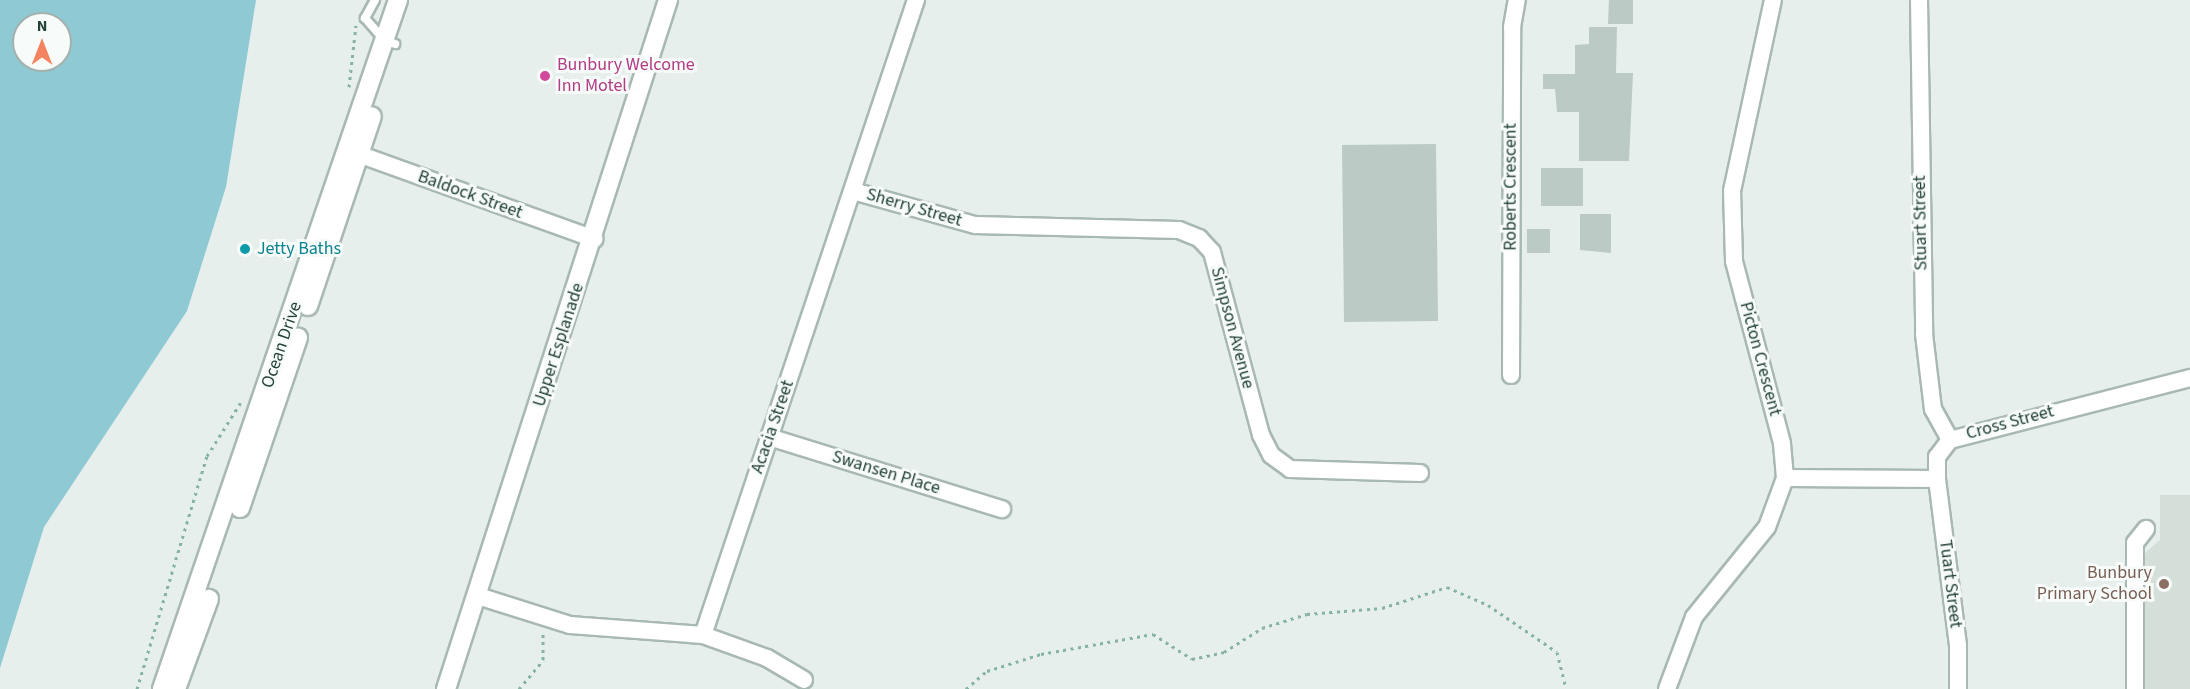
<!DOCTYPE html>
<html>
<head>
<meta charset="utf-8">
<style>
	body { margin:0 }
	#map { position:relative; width:2190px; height:689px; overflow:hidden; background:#e6efeb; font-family:"Source Sans 3",sans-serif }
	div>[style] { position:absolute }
	.built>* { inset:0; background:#d4dfda }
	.water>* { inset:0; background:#8ec9d4 }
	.building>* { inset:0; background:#bbcac4 }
	.path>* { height:3px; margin-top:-1.5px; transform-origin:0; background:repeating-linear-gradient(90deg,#86b3a5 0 3px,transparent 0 7.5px) }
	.roads { filter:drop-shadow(2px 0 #a8b8b2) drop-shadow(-2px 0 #a8b8b2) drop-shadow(0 2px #a8b8b2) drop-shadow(0 -2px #a8b8b2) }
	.lane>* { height:8px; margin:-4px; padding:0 4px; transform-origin:4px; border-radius:4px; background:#fff }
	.street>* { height:16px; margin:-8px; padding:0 8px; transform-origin:8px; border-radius:8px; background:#fff }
	.secondary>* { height:18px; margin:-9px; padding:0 9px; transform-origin:9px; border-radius:9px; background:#fff }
	.dots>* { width:16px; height:16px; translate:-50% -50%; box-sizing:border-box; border:3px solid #f7fbf9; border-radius:50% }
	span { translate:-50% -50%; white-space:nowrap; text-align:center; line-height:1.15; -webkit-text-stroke:6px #f7fbf9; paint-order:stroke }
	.hotel-label { font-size:18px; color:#b23c85 }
	.left { translate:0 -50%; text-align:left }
	.street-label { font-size:18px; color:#24423a }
	.culture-label { font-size:18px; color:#0d838f }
	.education-label { font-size:18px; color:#785e54 }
	.right { translate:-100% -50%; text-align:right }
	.north { position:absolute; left:12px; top:12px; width:60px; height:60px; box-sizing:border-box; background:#f7fbf9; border:2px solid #a3b1ad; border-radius:50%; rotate:0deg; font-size:16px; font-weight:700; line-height:24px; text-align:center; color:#24423a }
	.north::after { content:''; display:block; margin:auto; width:21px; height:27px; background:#f4845f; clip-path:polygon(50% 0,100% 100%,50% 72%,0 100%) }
</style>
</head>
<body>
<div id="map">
	<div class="built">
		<i style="clip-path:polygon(2160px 495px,2190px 495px,2190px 689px,2140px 689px,2138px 573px,2146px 552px,2160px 540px)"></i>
	</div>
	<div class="water">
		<i style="clip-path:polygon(evenodd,0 0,256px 0,226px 187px,187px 311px,44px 527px,0 668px,0 0,24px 24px,60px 24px,60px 60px,24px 60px,24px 24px)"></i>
	</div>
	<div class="building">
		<i style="clip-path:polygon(1609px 0,1633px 0,1633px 24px,1608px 24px)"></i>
		<i style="clip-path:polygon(1589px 27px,1617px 27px,1616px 73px,1633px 73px,1629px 161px,1579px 161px,1579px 112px,1557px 112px,1555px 89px,1543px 89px,1543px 74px,1575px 74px,1575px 45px,1589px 44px)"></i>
		<i style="clip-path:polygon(1436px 144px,1438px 321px,1344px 322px,1342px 145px)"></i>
		<i style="clip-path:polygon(1541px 168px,1583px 168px,1583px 206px,1541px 206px)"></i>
		<i style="clip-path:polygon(1580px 214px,1611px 214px,1611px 253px,1580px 250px)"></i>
		<i style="clip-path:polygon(1527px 229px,1550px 229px,1550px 253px,1527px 253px)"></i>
	</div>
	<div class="path">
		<i style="left:349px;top:87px;width:62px;rotate:-83.6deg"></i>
		<i style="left:137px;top:689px;width:243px;rotate:-73.3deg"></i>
		<i style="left:207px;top:456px;width:64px;rotate:-57.8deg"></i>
		<i style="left:519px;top:689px;width:38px;rotate:-50deg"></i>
		<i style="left:543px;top:660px;width:28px;rotate:-90deg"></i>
		<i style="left:966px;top:689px;width:28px;rotate:-41deg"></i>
		<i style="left:987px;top:671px;width:57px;rotate:-17.5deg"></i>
		<i style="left:1041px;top:654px;width:114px;rotate:-10.1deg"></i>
		<i style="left:1153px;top:634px;width:46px;rotate:32.7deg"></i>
		<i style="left:1192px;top:659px;width:33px;rotate:-12deg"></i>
		<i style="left:1224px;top:652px;width:45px;rotate:-32.3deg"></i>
		<i style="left:1262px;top:628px;width:47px;rotate:-17.3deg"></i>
		<i style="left:1307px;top:614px;width:75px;rotate:-4.6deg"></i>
		<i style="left:1382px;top:608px;width:68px;rotate:-17.9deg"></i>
		<i style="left:1447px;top:587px;width:45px;rotate:23.7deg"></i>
		<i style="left:1488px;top:605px;width:83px;rotate:34.3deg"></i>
		<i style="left:1557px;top:652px;width:38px;rotate:76deg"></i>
	</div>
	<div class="roads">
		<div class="lane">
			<i style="left:375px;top:0;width:21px;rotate:119deg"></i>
			<i style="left:365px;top:18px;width:29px;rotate:49deg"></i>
			<i style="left:384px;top:40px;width:12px;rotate:20deg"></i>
		</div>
		<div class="street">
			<i style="left:1919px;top:0;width:334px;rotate:89.1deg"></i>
			<i style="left:1924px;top:334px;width:76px;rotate:83.2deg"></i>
			<i style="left:1933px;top:409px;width:35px;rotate:61deg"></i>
			<i style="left:347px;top:150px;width:263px;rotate:19.8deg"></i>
			<i style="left:853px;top:191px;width:127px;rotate:15.6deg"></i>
			<i style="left:975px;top:225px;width:204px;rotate:1.4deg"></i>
			<i style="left:1179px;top:230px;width:22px;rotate:22deg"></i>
			<i style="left:1199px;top:238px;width:19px;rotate:47deg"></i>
			<i style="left:1212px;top:252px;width:189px;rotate:75deg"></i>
			<i style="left:1261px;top:435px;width:22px;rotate:63deg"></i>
			<i style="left:1271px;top:455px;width:24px;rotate:36deg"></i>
			<i style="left:1290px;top:469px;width:130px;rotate:1.8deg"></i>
			<i style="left:1511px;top:375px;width:348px;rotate:-89.8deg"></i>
			<i style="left:1512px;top:27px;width:27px;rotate:-80deg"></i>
			<i style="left:769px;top:437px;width:244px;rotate:17.2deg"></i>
			<i style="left:1785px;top:478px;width:152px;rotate:0.4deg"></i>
			<i style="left:1937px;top:479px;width:22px;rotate:-90deg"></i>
			<i style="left:1937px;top:457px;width:21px;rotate:-53deg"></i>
			<i style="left:1950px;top:440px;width:248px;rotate:-14.5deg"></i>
			<i style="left:1937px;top:479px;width:167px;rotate:82.8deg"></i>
			<i style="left:1958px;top:645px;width:44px;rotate:90deg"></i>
			<i style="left:478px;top:596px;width:96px;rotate:17.5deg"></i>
			<i style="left:570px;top:625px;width:133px;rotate:4.3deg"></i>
			<i style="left:703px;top:635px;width:670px;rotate:-71.46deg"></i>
			<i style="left:703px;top:635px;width:68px;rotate:19.8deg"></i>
			<i style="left:767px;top:658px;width:43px;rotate:30.7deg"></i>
			<i style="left:1667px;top:689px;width:77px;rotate:-69.4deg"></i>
			<i style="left:1694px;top:617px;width:116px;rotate:-51deg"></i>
			<i style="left:1767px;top:527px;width:52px;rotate:-69.8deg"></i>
			<i style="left:1785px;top:478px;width:35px;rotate:-95deg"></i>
			<i style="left:1782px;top:443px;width:188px;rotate:-104.8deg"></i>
			<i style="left:1734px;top:261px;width:70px;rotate:-91.6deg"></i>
			<i style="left:1732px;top:191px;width:195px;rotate:-77.9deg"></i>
			<i style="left:2135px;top:689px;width:146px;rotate:-90deg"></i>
			<i style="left:2135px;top:543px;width:18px;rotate:-52deg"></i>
		</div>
		<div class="secondary">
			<i style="left:308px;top:306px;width:200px;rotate:-71.4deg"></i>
			<i style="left:240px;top:508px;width:180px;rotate:-71.2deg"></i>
			<i style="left:162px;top:689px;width:728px;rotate:-71.09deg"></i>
			<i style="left:176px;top:689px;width:96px;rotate:-69.9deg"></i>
			<i style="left:446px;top:689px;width:724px;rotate:-72.14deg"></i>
		</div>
	</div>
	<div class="dots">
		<i style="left:545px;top:76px;background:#d1479c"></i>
		<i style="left:245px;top:249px;background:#0f9aa8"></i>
		<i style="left:2164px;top:584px;background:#8d6e63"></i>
	</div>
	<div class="hotel-label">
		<span class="left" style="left:557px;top:76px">Bunbury Welcome<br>Inn Motel</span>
	</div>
	<div class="street-label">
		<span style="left:1511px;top:187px;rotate:-90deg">Roberts Crescent</span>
		<span style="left:470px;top:195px;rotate:20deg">Baldock Street</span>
		<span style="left:914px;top:208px;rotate:16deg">Sherry Street</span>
		<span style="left:1921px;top:223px;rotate:-91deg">Stuart Street</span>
		<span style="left:1232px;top:328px;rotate:75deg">Simpson Avenue</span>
		<span style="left:282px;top:345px;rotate:-71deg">Ocean Drive</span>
		<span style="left:559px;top:345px;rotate:-72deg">Upper Esplanade</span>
		<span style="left:1760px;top:359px;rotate:75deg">Picton Crescent</span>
		<span style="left:2010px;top:423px;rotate:-15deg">Cross Street</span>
		<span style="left:773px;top:427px;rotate:-71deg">Acacia Street</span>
		<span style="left:886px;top:473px;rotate:17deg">Swansen Place</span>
		<span style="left:1950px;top:584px;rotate:83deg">Tuart Street</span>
	</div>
	<div class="culture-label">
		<span class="left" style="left:257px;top:249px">Jetty Baths</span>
	</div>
	<div class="education-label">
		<span class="right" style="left:2152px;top:584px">Bunbury<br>Primary School</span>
	</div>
	<div class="north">N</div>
</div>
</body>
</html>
